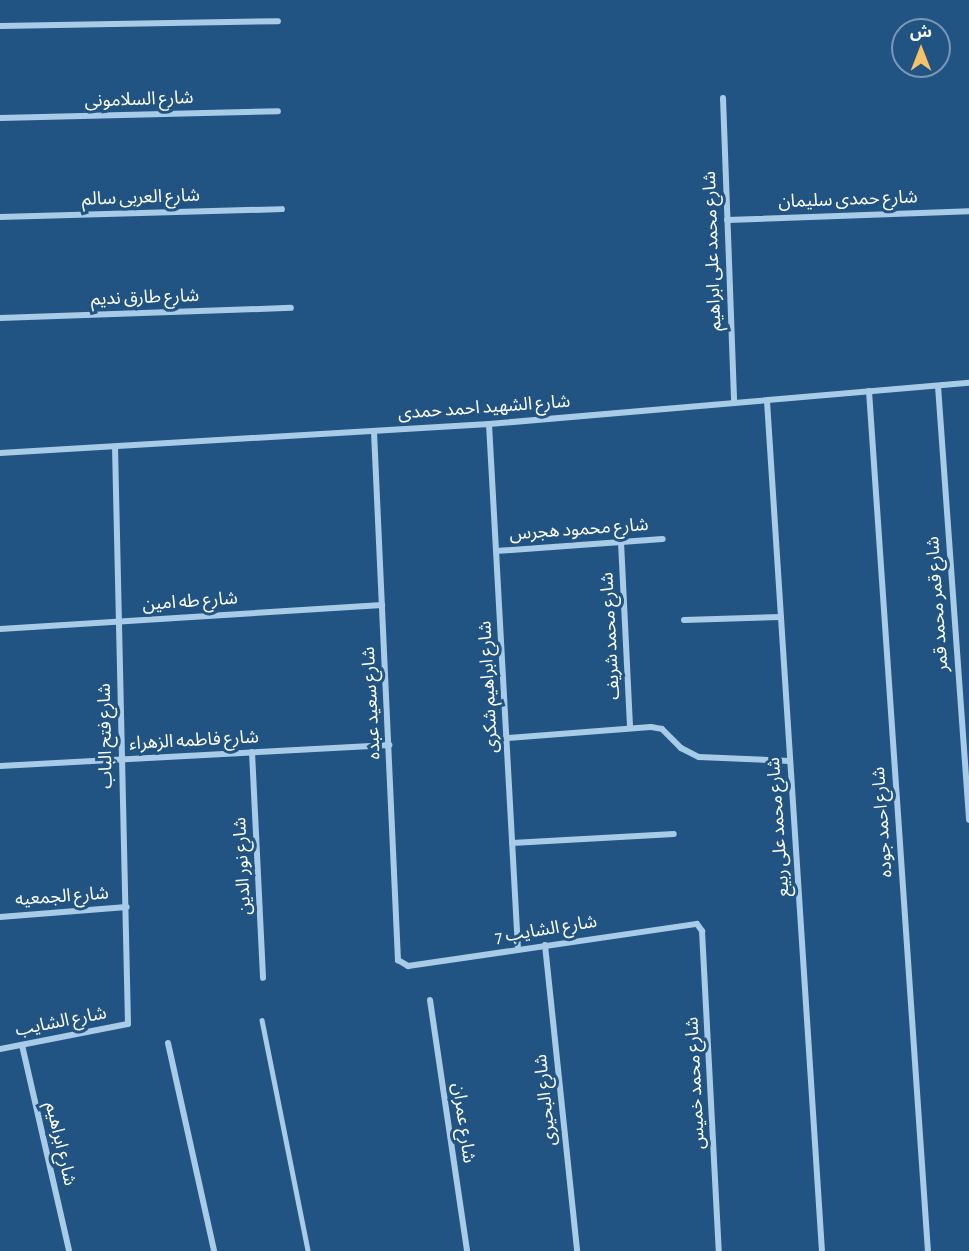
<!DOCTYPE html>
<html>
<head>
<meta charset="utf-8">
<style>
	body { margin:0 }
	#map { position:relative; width:969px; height:1251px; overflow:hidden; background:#215483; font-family:"Alegreya Sans","Noto Sans Arabic",sans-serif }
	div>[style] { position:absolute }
	.service>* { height:4.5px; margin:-2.25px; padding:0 2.25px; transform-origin:2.25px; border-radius:2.25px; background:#a8cbe8 }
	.minor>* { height:6px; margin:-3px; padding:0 3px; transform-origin:3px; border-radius:3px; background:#a8cbe8 }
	span { translate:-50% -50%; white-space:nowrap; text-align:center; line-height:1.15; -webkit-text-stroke:6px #215483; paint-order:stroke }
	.street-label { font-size:18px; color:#fff }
	.north { position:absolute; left:891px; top:18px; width:60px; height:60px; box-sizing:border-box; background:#215483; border:2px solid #7a98b5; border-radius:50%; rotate:0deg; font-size:16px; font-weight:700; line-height:24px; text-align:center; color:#fff }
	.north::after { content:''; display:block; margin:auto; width:21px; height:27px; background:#f5c169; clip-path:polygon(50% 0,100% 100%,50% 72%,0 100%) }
</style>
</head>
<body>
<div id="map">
	<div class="service">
		<i style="left:262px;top:1020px;width:236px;rotate:78.7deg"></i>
	</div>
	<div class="minor">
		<i style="left:0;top:26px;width:278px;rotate:-1deg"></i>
		<i style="left:723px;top:98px;width:305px;rotate:87.9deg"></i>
		<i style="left:0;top:118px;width:278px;rotate:-1.4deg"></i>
		<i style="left:0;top:217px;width:282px;rotate:-1.6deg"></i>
		<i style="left:727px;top:220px;width:242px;rotate:-2.1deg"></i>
		<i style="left:0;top:318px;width:291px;rotate:-2deg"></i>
		<i style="left:938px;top:386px;width:435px;rotate:85.9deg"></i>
		<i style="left:869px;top:391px;width:862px;rotate:86.08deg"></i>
		<i style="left:767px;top:401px;width:852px;rotate:86.3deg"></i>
		<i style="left:489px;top:424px;width:526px;rotate:86.84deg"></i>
		<i style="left:374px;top:432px;width:529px;rotate:87.4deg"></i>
		<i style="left:398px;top:960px;width:12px;rotate:31deg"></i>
		<i style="left:408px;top:966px;width:292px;rotate:-8.3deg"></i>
		<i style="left:697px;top:924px;width:9px;rotate:54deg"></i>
		<i style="left:702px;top:931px;width:320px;rotate:87deg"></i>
		<i style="left:0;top:453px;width:490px;rotate:-3.4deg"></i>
		<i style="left:489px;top:424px;width:482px;rotate:-4.9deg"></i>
		<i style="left:621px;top:542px;width:186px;rotate:87.2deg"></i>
		<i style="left:496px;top:551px;width:167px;rotate:-4.1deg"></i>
		<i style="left:684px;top:620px;width:97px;rotate:-1.8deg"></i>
		<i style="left:0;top:629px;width:383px;rotate:-3.6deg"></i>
		<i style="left:507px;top:738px;width:144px;rotate:-4.4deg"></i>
		<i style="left:651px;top:727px;width:11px;rotate:10deg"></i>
		<i style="left:662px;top:729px;width:27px;rotate:45deg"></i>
		<i style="left:681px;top:748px;width:20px;rotate:27deg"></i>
		<i style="left:699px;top:757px;width:91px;rotate:2.5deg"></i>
		<i style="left:252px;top:752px;width:226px;rotate:87.2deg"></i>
		<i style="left:0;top:766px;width:390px;rotate:-3.1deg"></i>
		<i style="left:512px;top:843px;width:162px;rotate:-3.2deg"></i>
		<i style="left:0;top:917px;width:127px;rotate:-4.5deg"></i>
		<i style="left:545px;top:945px;width:308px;rotate:84deg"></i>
		<i style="left:430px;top:1000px;width:254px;rotate:81.6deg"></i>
		<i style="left:168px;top:1043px;width:213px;rotate:77.5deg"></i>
		<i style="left:22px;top:1045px;width:211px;rotate:77.1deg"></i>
		<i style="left:0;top:1049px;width:130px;rotate:-11.1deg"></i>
		<i style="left:128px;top:1024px;width:577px;rotate:-91.29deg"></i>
	</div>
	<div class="street-label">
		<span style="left:139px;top:100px;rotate:-2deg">شارع السلامونى</span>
		<span style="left:141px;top:198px;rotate:-2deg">شارع العربى سالم</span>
		<span style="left:848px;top:200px;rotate:-2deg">شارع حمدى سليمان</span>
		<span style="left:713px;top:251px;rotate:-92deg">شارع محمد على ابراهيم</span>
		<span style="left:145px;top:298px;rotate:-2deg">شارع طارق نديم</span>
		<span style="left:484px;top:408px;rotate:-4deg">شارع الشهيد احمد حمدى</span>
		<span style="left:579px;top:530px;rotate:-4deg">شارع محمود هجرس</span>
		<span style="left:190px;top:602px;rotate:-4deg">شارع طه امين</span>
		<span style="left:938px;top:604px;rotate:-94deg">شارع قمر محمد قمر</span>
		<span style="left:611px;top:636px;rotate:-93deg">شارع محمد شريف</span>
		<span style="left:489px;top:687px;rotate:-93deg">شارع ابراهيم شكرى</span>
		<span style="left:372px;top:703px;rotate:-93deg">شارع سعيد عبده</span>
		<span style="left:106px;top:736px;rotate:-91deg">شارع فتح الباب</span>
		<span style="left:194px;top:741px;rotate:-3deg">شارع فاطمه الزهراء</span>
		<span style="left:883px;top:822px;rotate:-94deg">شارع احمد جوده</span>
		<span style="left:779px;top:827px;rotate:-94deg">شارع محمد على ربيع</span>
		<span style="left:243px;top:866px;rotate:-93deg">شارع نور الدين</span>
		<span style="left:62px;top:897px;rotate:-4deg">شارع الجمعيه</span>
		<span style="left:546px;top:930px;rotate:-9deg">شارع الشايب 7</span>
		<span style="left:61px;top:1022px;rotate:-11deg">شارع الشايب</span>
		<span style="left:696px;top:1083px;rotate:-93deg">شارع محمد خميس</span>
		<span style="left:546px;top:1100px;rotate:-96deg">شارع البحيرى</span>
		<span style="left:463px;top:1123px;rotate:82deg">شارع عمران</span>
		<span style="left:60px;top:1144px;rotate:77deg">شارع ابراهيم</span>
	</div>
	<div class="north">ش</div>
</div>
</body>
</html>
